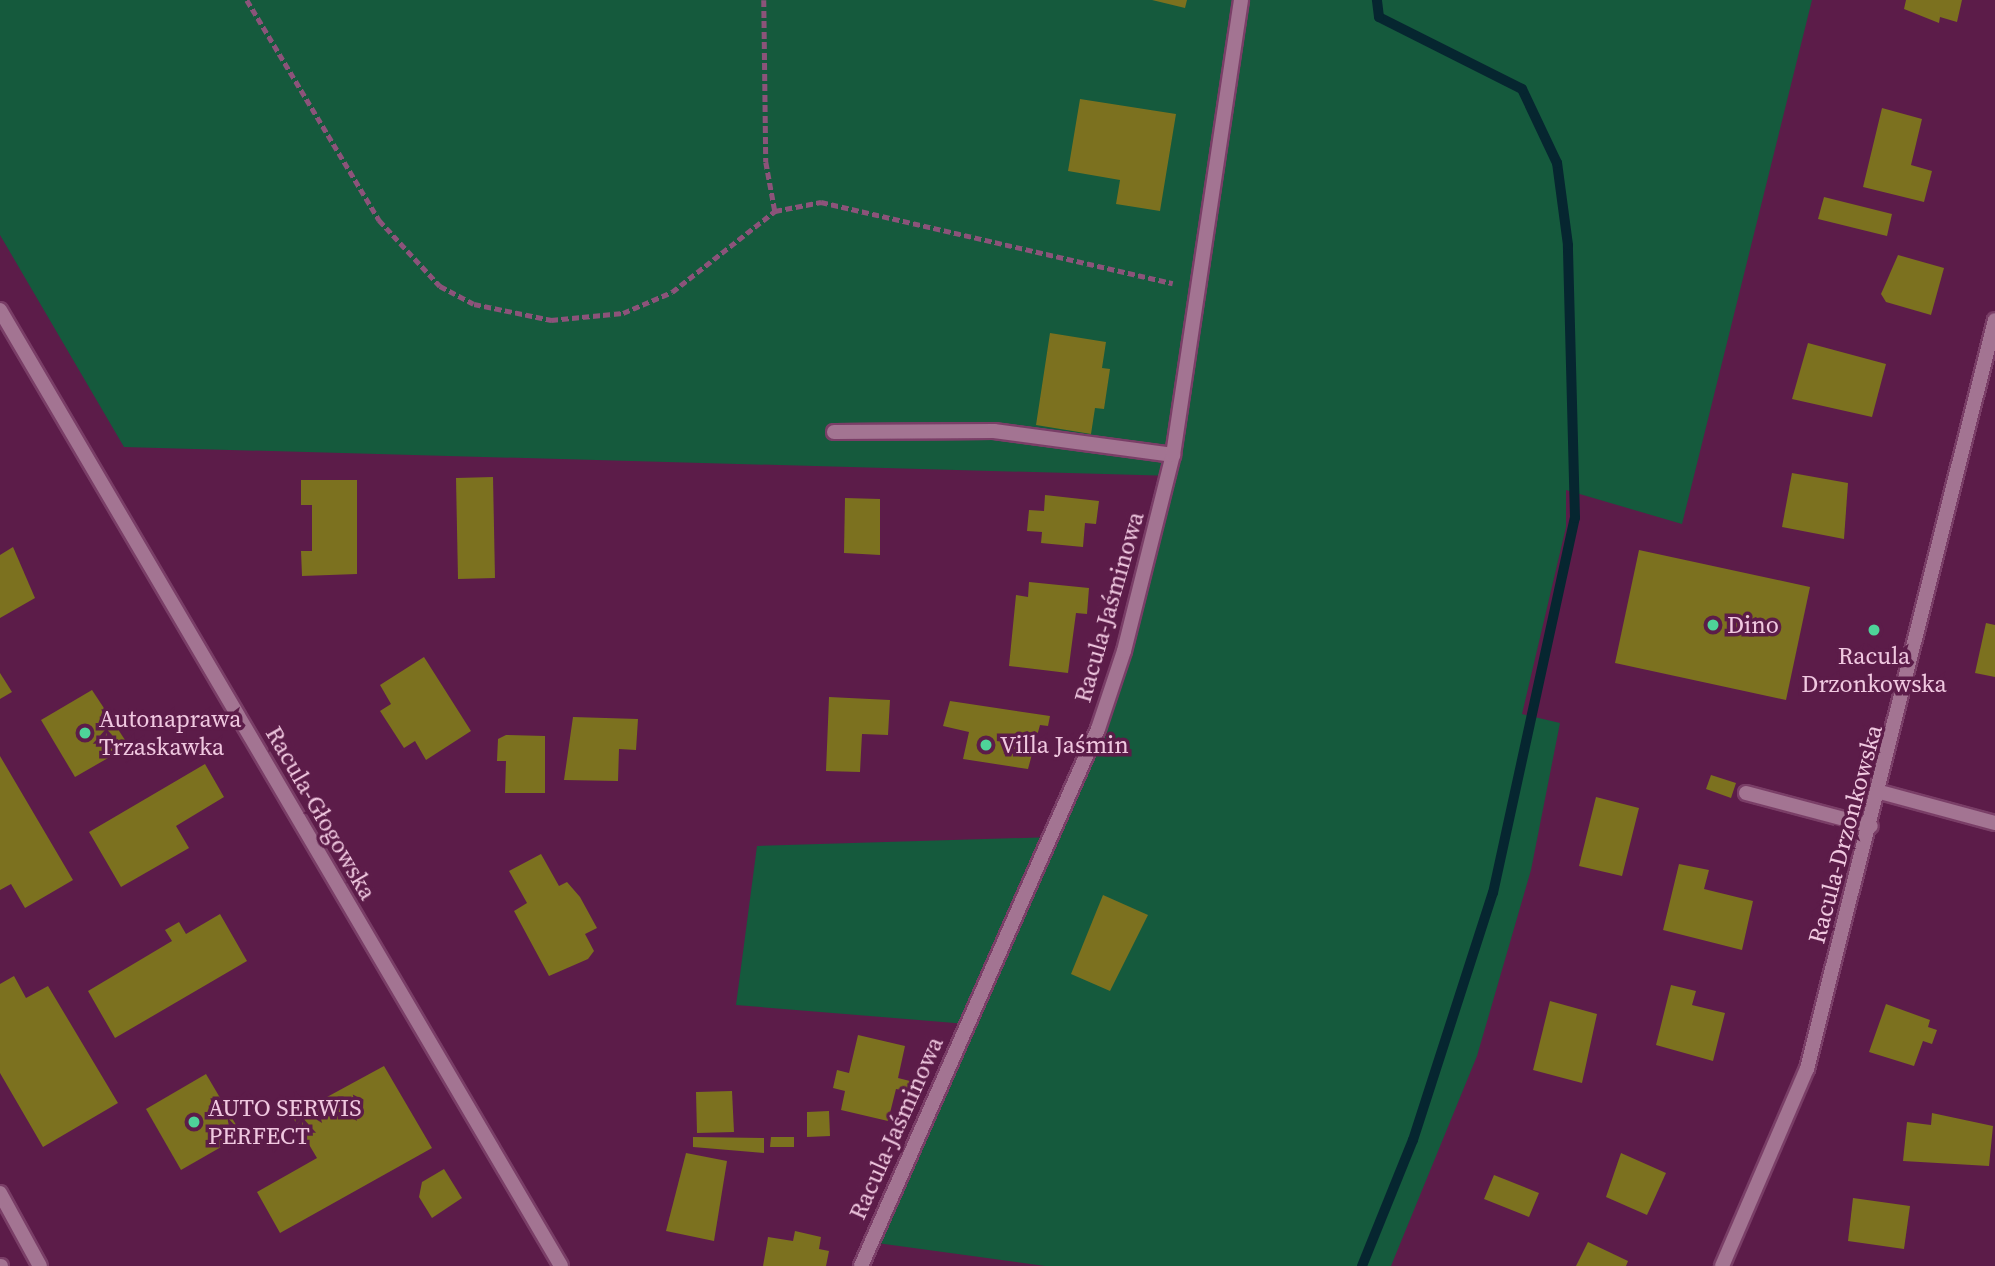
<!DOCTYPE html>
<html>
<head>
<meta charset="utf-8">
<style>
	body { margin:0 }
	#map { position:relative; width:1995px; height:1266px; overflow:hidden; background:#5c1c49; font-family:"Source Serif 4",serif }
	div>[style] { position:absolute }
	.green>* { inset:0; background:#155a3d }
	.stream>* { height:10px; margin:-5px; padding:0 5px; transform-origin:5px; border-radius:5px; background:#062630 }
	.building>* { inset:0; background:#7c711f }
	.path>* { height:4.5px; margin-top:-2.25px; transform-origin:0; background:repeating-linear-gradient(90deg,#8c537a 0 7px,transparent 0 10.5px) }
	.roads { filter:drop-shadow(2px 0 #7a3e67) drop-shadow(-2px 0 #7a3e67) drop-shadow(0 2px #7a3e67) drop-shadow(0 -2px #7a3e67) }
	.service>* { height:14px; margin:-7px; padding:0 7px; transform-origin:7px; border-radius:7px; background:#a37492 }
	.minor>* { height:14px; margin:-7px; padding:0 7px; transform-origin:7px; border-radius:7px; background:#a37492 }
	.tertiary>* { height:14px; margin:-7px; padding:0 7px; transform-origin:7px; border-radius:7px; background:#a37492 }
	.dots>* { width:19px; height:19px; translate:-50% -50%; box-sizing:border-box; border:4px solid #5c1c49; border-radius:50% }
	span { translate:-50% -50%; white-space:nowrap; text-align:center; line-height:1.15; -webkit-text-stroke:7px #5c1c49; paint-order:stroke }
	.street-label { font-size:24px; color:#f0c8e0 }
	.poi-label { font-size:24px; color:#f0c8e0 }
	.left { translate:0 -50%; text-align:left }
</style>
</head>
<body>
<div id="map">
	<div class="green">
		<i style="clip-path:polygon(0 0,1812px 0,1682px 524px,1566px 490px,1566px 527px,1522px 714px,1560px 723px,1531px 870px,1477px 1056px,1391px 1266px,1045px 1266px,877px 1243px,967px 1024px,736px 1005px,757px 846px,1054px 837px,1133px 646px,1175px 476px,124px 447px,0 235px)"></i>
	</div>
	<div class="stream">
		<i style="left:1362px;top:1266px;width:136px;rotate:-68deg"></i>
		<i style="left:1413px;top:1140px;width:260px;rotate:-72.1deg"></i>
		<i style="left:1493px;top:893px;width:384px;rotate:-77.7deg"></i>
		<i style="left:1575px;top:518px;width:273px;rotate:-91.5deg"></i>
		<i style="left:1568px;top:245px;width:83px;rotate:-97.6deg"></i>
		<i style="left:1557px;top:163px;width:82px;rotate:-115.3deg"></i>
		<i style="left:1522px;top:89px;width:160px;rotate:-153.3deg"></i>
		<i style="left:1379px;top:17px;width:17px;rotate:-97deg"></i>
	</div>
	<div class="building">
		<i style="clip-path:polygon(1152px 0,1187px 0,1185px 8px)"></i>
		<i style="clip-path:polygon(1906px 0,1962px 0,1957px 22px,1940px 17px,1939px 23px,1904px 9px)"></i>
		<i style="clip-path:polygon(1080px 99px,1176px 114px,1160px 211px,1116px 204px,1120px 180px,1068px 171px)"></i>
		<i style="clip-path:polygon(1882px 108px,1922px 119px,1911px 165px,1932px 171px,1924px 202px,1863px 187px)"></i>
		<i style="clip-path:polygon(1824px 197px,1892px 214px,1887px 236px,1818px 219px)"></i>
		<i style="clip-path:polygon(1898px 255px,1944px 268px,1931px 315px,1886px 302px,1881px 294px)"></i>
		<i style="clip-path:polygon(1050px 333px,1106px 342px,1102px 368px,1110px 369px,1104px 409px,1095px 408px,1091px 434px,1036px 425px)"></i>
		<i style="clip-path:polygon(1808px 343px,1886px 364px,1872px 417px,1792px 399px)"></i>
		<i style="clip-path:polygon(1792px 473px,1848px 483px,1844px 539px,1782px 527px)"></i>
		<i style="clip-path:polygon(493px 477px,495px 578px,458px 579px,456px 478px)"></i>
		<i style="clip-path:polygon(301px 480px,357px 480px,357px 574px,302px 576px,301px 551px,312px 551px,312px 505px,301px 505px)"></i>
		<i style="clip-path:polygon(1045px 495px,1099px 501px,1096px 524px,1085px 523px,1083px 547px,1041px 543px,1042px 532px,1027px 531px,1029px 510px,1044px 511px)"></i>
		<i style="clip-path:polygon(845px 498px,880px 499px,880px 555px,844px 553px)"></i>
		<i style="clip-path:polygon(13px 547px,35px 598px,0 618px,0 555px)"></i>
		<i style="clip-path:polygon(1639px 550px,1810px 587px,1786px 700px,1615px 663px)"></i>
		<i style="clip-path:polygon(1029px 582px,1089px 588px,1087px 614px,1076px 613px,1068px 673px,1009px 666px,1016px 595px,1028px 597px)"></i>
		<i style="clip-path:polygon(1986px 623px,1995px 625px,1995px 677px,1975px 673px)"></i>
		<i style="clip-path:polygon(424px 657px,471px 731px,426px 760px,415px 741px,404px 748px,380px 711px,391px 704px,380px 685px)"></i>
		<i style="clip-path:polygon(0 673px,12px 692px,0 699px)"></i>
		<i style="clip-path:polygon(92px 690px,129px 746px,75px 777px,41px 720px)"></i>
		<i style="clip-path:polygon(829px 697px,890px 700px,888px 735px,862px 734px,860px 772px,826px 771px)"></i>
		<i style="clip-path:polygon(950px 701px,1050px 716px,1048px 726px,1040px 725px,1028px 769px,963px 759px,969px 732px,943px 726px)"></i>
		<i style="clip-path:polygon(573px 717px,638px 719px,636px 750px,619px 749px,618px 781px,564px 780px)"></i>
		<i style="clip-path:polygon(506px 735px,545px 736px,545px 793px,505px 793px,506px 761px,497px 761px,498px 739px)"></i>
		<i style="clip-path:polygon(0 756px,73px 880px,25px 908px,11px 884px,0 890px)"></i>
		<i style="clip-path:polygon(205px 764px,224px 797px,176px 826px,189px 848px,121px 887px,89px 832px)"></i>
		<i style="clip-path:polygon(1711px 775px,1736px 783px,1731px 798px,1706px 789px)"></i>
		<i style="clip-path:polygon(1596px 797px,1639px 808px,1622px 876px,1579px 866px)"></i>
		<i style="clip-path:polygon(541px 854px,559px 886px,567px 882px,580px 897px,597px 928px,585px 934px,594px 951px,588px 959px,549px 976px,514px 911px,527px 903px,509px 871px)"></i>
		<i style="clip-path:polygon(1679px 864px,1709px 870px,1704px 889px,1753px 901px,1742px 950px,1663px 930px)"></i>
		<i style="clip-path:polygon(1103px 895px,1148px 915px,1110px 991px,1071px 974px)"></i>
		<i style="clip-path:polygon(220px 914px,247px 961px,115px 1038px,88px 991px,172px 941px,165px 930px,179px 922px,186px 934px)"></i>
		<i style="clip-path:polygon(14px 976px,26px 998px,48px 986px,118px 1103px,43px 1147px,0 1073px,0 984px)"></i>
		<i style="clip-path:polygon(1671px 985px,1696px 991px,1692px 1005px,1725px 1013px,1713px 1061px,1656px 1045px)"></i>
		<i style="clip-path:polygon(1550px 1001px,1597px 1014px,1582px 1083px,1533px 1070px)"></i>
		<i style="clip-path:polygon(1886px 1004px,1930px 1020px,1928px 1027px,1937px 1030px,1932px 1044px,1923px 1041px,1914px 1066px,1869px 1052px)"></i>
		<i style="clip-path:polygon(858px 1035px,905px 1046px,898px 1078px,910px 1081px,907px 1091px,896px 1089px,888px 1121px,841px 1110px,845px 1091px,833px 1088px,837px 1070px,849px 1073px)"></i>
		<i style="clip-path:polygon(384px 1066px,432px 1148px,280px 1233px,257px 1192px,317px 1158px,292px 1116px)"></i>
		<i style="clip-path:polygon(206px 1074px,242px 1135px,181px 1170px,146px 1109px)"></i>
		<i style="clip-path:polygon(732px 1091px,734px 1132px,697px 1133px,696px 1092px)"></i>
		<i style="clip-path:polygon(829px 1111px,830px 1136px,807px 1137px,807px 1112px)"></i>
		<i style="clip-path:polygon(1932px 1113px,1993px 1126px,1989px 1166px,1903px 1161px,1907px 1122px,1931px 1125px)"></i>
		<i style="clip-path:polygon(693px 1137px,764px 1138px,764px 1153px,693px 1147px)"></i>
		<i style="clip-path:polygon(771px 1137px,794px 1137px,794px 1147px,770px 1147px)"></i>
		<i style="clip-path:polygon(686px 1153px,727px 1161px,714px 1241px,666px 1231px)"></i>
		<i style="clip-path:polygon(1621px 1153px,1666px 1173px,1647px 1215px,1606px 1197px)"></i>
		<i style="clip-path:polygon(444px 1169px,462px 1198px,432px 1218px,419px 1197px,422px 1182px)"></i>
		<i style="clip-path:polygon(1494px 1175px,1539px 1193px,1529px 1217px,1484px 1199px)"></i>
		<i style="clip-path:polygon(1853px 1198px,1910px 1206px,1904px 1249px,1848px 1241px)"></i>
		<i style="clip-path:polygon(795px 1231px,821px 1237px,819px 1249px,829px 1251px,826px 1266px,763px 1266px,768px 1237px,793px 1241px)"></i>
		<i style="clip-path:polygon(1588px 1242px,1628px 1261px,1626px 1266px,1576px 1266px)"></i>
	</div>
	<div class="path">
		<i style="left:247px;top:0;width:257px;rotate:59deg"></i>
		<i style="left:379px;top:220px;width:90px;rotate:47.3deg"></i>
		<i style="left:440px;top:286px;width:38px;rotate:28deg"></i>
		<i style="left:474px;top:304px;width:79px;rotate:11.7deg"></i>
		<i style="left:551px;top:320px;width:72px;rotate:-5.6deg"></i>
		<i style="left:623px;top:313px;width:53px;rotate:-23.2deg"></i>
		<i style="left:672px;top:292px;width:131px;rotate:-38.2deg"></i>
		<i style="left:775px;top:211px;width:47px;rotate:-11.1deg"></i>
		<i style="left:821px;top:202px;width:361px;rotate:13deg"></i>
		<i style="left:764px;top:0;width:162px;rotate:89.3deg"></i>
		<i style="left:766px;top:162px;width:50px;rotate:79.6deg"></i>
	</div>
	<div class="roads">
		<div class="service">
			<i style="left:834px;top:432px;width:160px;rotate:-0.4deg"></i>
			<i style="left:994px;top:431px;width:181px;rotate:7.6deg"></i>
			<i style="left:1746px;top:793px;width:129px;rotate:14.8deg"></i>
		</div>
		<div class="minor">
			<i style="left:1880px;top:792px;width:119px;rotate:15.1deg"></i>
			<i style="left:0;top:1193px;width:83px;rotate:61.3deg"></i>
			<i style="left:0;top:1266px;width:1px"></i>
			<i style="left:861px;top:1266px;width:587px;rotate:-66.19deg"></i>
			<i style="left:1098px;top:729px;width:82px;rotate:-71.6deg"></i>
			<i style="left:1124px;top:651px;width:202px;rotate:-76deg"></i>
			<i style="left:1173px;top:455px;width:460px;rotate:-81.5deg"></i>
		</div>
		<div class="tertiary">
			<i style="left:0;top:310px;width:1108px;rotate:59.59deg"></i>
			<i style="left:1722px;top:1266px;width:215px;rotate:-66.7deg"></i>
			<i style="left:1807px;top:1069px;width:772px;rotate:-75.91deg"></i>
		</div>
	</div>
	<div class="dots">
		<i style="left:1713px;top:625px;background:#4ed399"></i>
		<i style="left:1874px;top:630px;background:#4ed399"></i>
		<i style="left:85px;top:733px;background:#4ed399"></i>
		<i style="left:986px;top:745px;background:#4ed399"></i>
		<i style="left:194px;top:1122px;background:#4ed399"></i>
	</div>
	<div class="street-label">
		<span style="left:1109px;top:607px;rotate:-74deg">Racula-Jaśminowa</span>
		<span style="left:321px;top:813px;rotate:60deg">Racula-Głogowska</span>
		<span style="left:1845px;top:834px;rotate:-75deg">Racula-Drzonkowska</span>
		<span style="left:896px;top:1128px;rotate:-66deg">Racula-Jaśminowa</span>
	</div>
	<div class="poi-label">
		<span class="left" style="left:1727px;top:625px">Dino</span>
		<span style="left:1874px;top:670px">Racula<br>Drzonkowska</span>
		<span class="left" style="left:99px;top:733px">Autonaprawa<br>Trzaskawka</span>
		<span class="left" style="left:1000px;top:745px">Villa Jaśmin</span>
		<span class="left" style="left:208px;top:1122px">AUTO SERWIS<br>PERFECT</span>
	</div>
</div>
</body>
</html>
